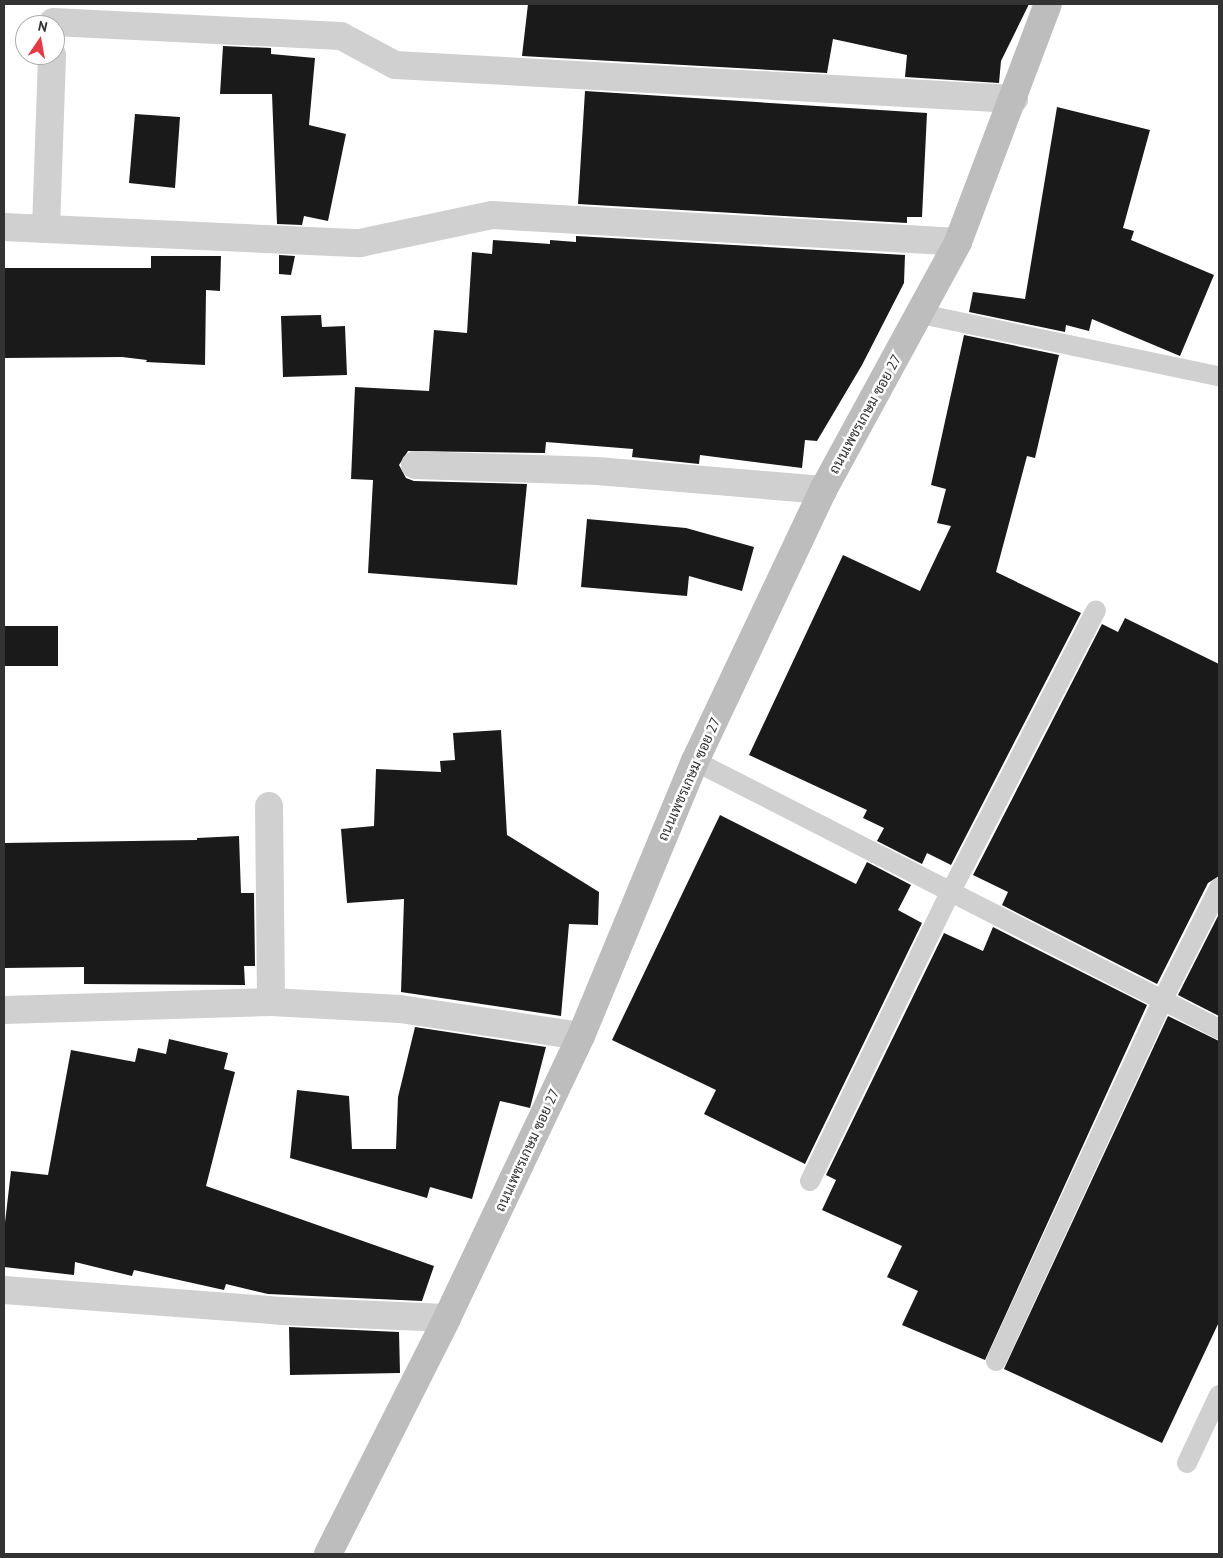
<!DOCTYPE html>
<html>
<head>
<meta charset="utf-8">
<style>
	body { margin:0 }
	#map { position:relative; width:1223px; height:1558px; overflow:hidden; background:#fff; font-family:"PT Sans",Sarabun,sans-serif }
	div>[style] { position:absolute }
	.building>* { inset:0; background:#1a1a1a }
	.lane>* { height:20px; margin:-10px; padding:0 10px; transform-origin:10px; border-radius:10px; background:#d0d0d0 }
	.street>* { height:28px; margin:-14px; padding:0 14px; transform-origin:14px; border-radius:14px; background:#d0d0d0 }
	.secondary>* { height:28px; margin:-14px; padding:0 14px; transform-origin:14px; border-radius:14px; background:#bdbdbd }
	span { translate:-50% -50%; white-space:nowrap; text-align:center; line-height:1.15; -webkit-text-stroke:5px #fff; paint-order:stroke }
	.street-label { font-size:14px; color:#333 }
	.frame { position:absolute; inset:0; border:5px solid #333; pointer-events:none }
	.north { position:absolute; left:15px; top:15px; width:50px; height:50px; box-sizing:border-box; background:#fff; border:1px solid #adadad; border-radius:50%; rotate:12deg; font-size:14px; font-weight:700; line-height:20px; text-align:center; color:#333 }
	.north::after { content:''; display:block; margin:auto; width:18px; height:22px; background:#e63946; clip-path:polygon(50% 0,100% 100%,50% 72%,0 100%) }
</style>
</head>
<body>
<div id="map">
	<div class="building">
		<i style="clip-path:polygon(528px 4px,1029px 4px,1001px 61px,999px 83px,905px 77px,907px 55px,833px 39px,827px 73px,522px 56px)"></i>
		<i style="clip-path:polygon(223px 46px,271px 48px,271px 54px,315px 58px,309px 125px,346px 134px,328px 221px,304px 216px,302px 225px,277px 224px,272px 94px,220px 94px)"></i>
		<i style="clip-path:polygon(585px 91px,927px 113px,922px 217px,907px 217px,907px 223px,578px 204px)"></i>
		<i style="clip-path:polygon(1057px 107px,1150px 130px,1123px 228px,1134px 231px,1131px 240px,1214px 275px,1180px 356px,1092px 319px,1089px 331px,1066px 325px,1065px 332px,969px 312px,973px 292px,1025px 299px)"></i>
		<i style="clip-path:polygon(135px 114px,180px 117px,175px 188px,129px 183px)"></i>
		<i style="clip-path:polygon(576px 236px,905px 255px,904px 283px,862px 365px,817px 441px,805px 440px,802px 468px,700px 455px,699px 464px,632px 457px,633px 449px,546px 442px,545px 453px,408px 451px,399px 465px,406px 478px,414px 481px,527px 484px,517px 585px,368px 573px,373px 480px,351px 479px,355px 387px,429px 391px,434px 330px,467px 333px,472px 252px,492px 254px,493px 240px,550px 244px,550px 240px,576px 242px)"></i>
		<i style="clip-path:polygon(279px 255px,295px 256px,291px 275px,279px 274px)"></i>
		<i style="clip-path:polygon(151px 256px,221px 256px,220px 291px,206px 290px,205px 365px,146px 362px,147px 360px,122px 357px,4px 358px,4px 268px,151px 268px)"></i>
		<i style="clip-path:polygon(321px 315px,322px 327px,345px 326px,347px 375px,283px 377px,281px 316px)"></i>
		<i style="clip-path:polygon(964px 335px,1059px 355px,1035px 458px,1027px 456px,996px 572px,1081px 613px,951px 865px,927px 853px,922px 864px,877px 841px,884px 828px,863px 818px,867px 810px,749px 755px,843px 555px,920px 591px,951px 526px,937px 523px,946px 489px,931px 485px)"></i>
		<i style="clip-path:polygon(587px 519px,686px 528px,754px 547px,742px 591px,689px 576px,687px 596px,581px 587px)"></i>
		<i style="clip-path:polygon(1125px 618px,1219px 664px,1219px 876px,1208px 883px,1157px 984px,1002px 905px,1008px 892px,973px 875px,1102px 624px,1118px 632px)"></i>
		<i style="clip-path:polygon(4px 626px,58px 626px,58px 666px,4px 666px)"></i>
		<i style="clip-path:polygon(501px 730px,507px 835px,599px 892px,598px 925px,569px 924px,561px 1016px,401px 992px,404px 899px,347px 903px,341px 829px,374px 826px,376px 769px,441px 772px,440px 761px,455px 760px,453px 733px)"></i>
		<i style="clip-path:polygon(720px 815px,856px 884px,867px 862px,911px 885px,898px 910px,922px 923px,805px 1164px,704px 1114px,716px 1090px,612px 1040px)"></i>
		<i style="clip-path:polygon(239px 836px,241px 893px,254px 893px,255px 966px,244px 966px,245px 985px,84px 984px,84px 967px,4px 968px,4px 843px,197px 840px,197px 838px)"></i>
		<i style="clip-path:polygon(1219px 914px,1219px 1016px,1178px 995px)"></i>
		<i style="clip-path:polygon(993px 927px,1147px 1005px,985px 1360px,902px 1325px,918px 1291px,887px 1277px,902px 1246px,822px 1210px,836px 1180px,826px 1175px,944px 933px,983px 951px)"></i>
		<i style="clip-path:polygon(1168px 1016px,1219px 1041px,1219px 1322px,1162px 1443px,1004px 1369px)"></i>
		<i style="clip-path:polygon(415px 1027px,546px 1047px,530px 1108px,500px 1101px,472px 1199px,430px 1187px,427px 1198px,290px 1158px,297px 1090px,349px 1096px,352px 1149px,396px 1149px,398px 1097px)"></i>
		<i style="clip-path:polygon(169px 1039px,228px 1053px,224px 1069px,235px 1072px,206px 1186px,434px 1266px,422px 1301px,268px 1294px,226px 1284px,224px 1290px,134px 1270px,132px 1276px,75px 1262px,74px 1275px,4px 1267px,4px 1231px,11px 1171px,48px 1175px,71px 1050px,135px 1062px,138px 1048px,166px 1054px)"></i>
		<i style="clip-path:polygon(289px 1327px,399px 1332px,400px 1373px,290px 1375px)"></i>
	</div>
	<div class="lane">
		<i style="left:921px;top:314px;width:304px;rotate:11.8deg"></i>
		<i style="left:695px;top:761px;width:589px;rotate:27.09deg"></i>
		<i style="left:810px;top:1181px;width:320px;rotate:-64.1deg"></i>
		<i style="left:950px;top:893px;width:318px;rotate:-62.7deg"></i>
		<i style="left:996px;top:1361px;width:396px;rotate:-65.2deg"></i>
		<i style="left:1162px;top:1001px;width:127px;rotate:-63.2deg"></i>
		<i style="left:1187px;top:1463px;width:75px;rotate:-64.8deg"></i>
	</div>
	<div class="street">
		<i style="left:53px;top:22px;width:288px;rotate:2.8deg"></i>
		<i style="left:341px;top:36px;width:61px;rotate:28.2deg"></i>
		<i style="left:395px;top:65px;width:620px;rotate:3.14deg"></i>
		<i style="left:4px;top:227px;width:42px;rotate:2.7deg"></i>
		<i style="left:46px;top:229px;width:174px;rotate:-88deg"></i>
		<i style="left:46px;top:229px;width:314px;rotate:2.6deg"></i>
		<i style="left:360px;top:243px;width:135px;rotate:-12deg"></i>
		<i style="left:492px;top:215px;width:467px;rotate:3.3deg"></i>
		<i style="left:415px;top:465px;width:182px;rotate:1.9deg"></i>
		<i style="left:597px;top:471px;width:227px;rotate:4.8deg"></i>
		<i style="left:269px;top:806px;width:196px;rotate:89.4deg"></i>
		<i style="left:4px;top:1010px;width:267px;rotate:-1.7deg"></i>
		<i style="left:271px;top:1002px;width:129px;rotate:3.1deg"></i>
		<i style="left:400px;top:1009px;width:183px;rotate:8.5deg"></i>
		<i style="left:4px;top:1290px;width:278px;rotate:4.3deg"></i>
		<i style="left:281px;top:1311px;width:166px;rotate:2.4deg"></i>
	</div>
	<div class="secondary">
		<i style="left:328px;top:1554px;width:264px;rotate:-63.2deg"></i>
		<i style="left:447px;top:1318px;width:312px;rotate:-64.6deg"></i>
		<i style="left:581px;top:1036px;width:298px;rotate:-67.5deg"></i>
		<i style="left:695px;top:761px;width:300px;rotate:-64.7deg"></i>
		<i style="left:823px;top:490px;width:282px;rotate:-61.4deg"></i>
		<i style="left:958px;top:242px;width:254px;rotate:-69.3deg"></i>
	</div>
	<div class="street-label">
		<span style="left:865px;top:414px;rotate:-61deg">ถนนเพชรเกษม ซอย 27</span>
		<span style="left:689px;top:779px;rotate:-66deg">ถนนเพชรเกษม ซอย 27</span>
		<span style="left:527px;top:1150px;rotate:-65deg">ถนนเพชรเกษม ซอย 27</span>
	</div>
	<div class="frame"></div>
	<div class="north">N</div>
</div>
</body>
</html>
